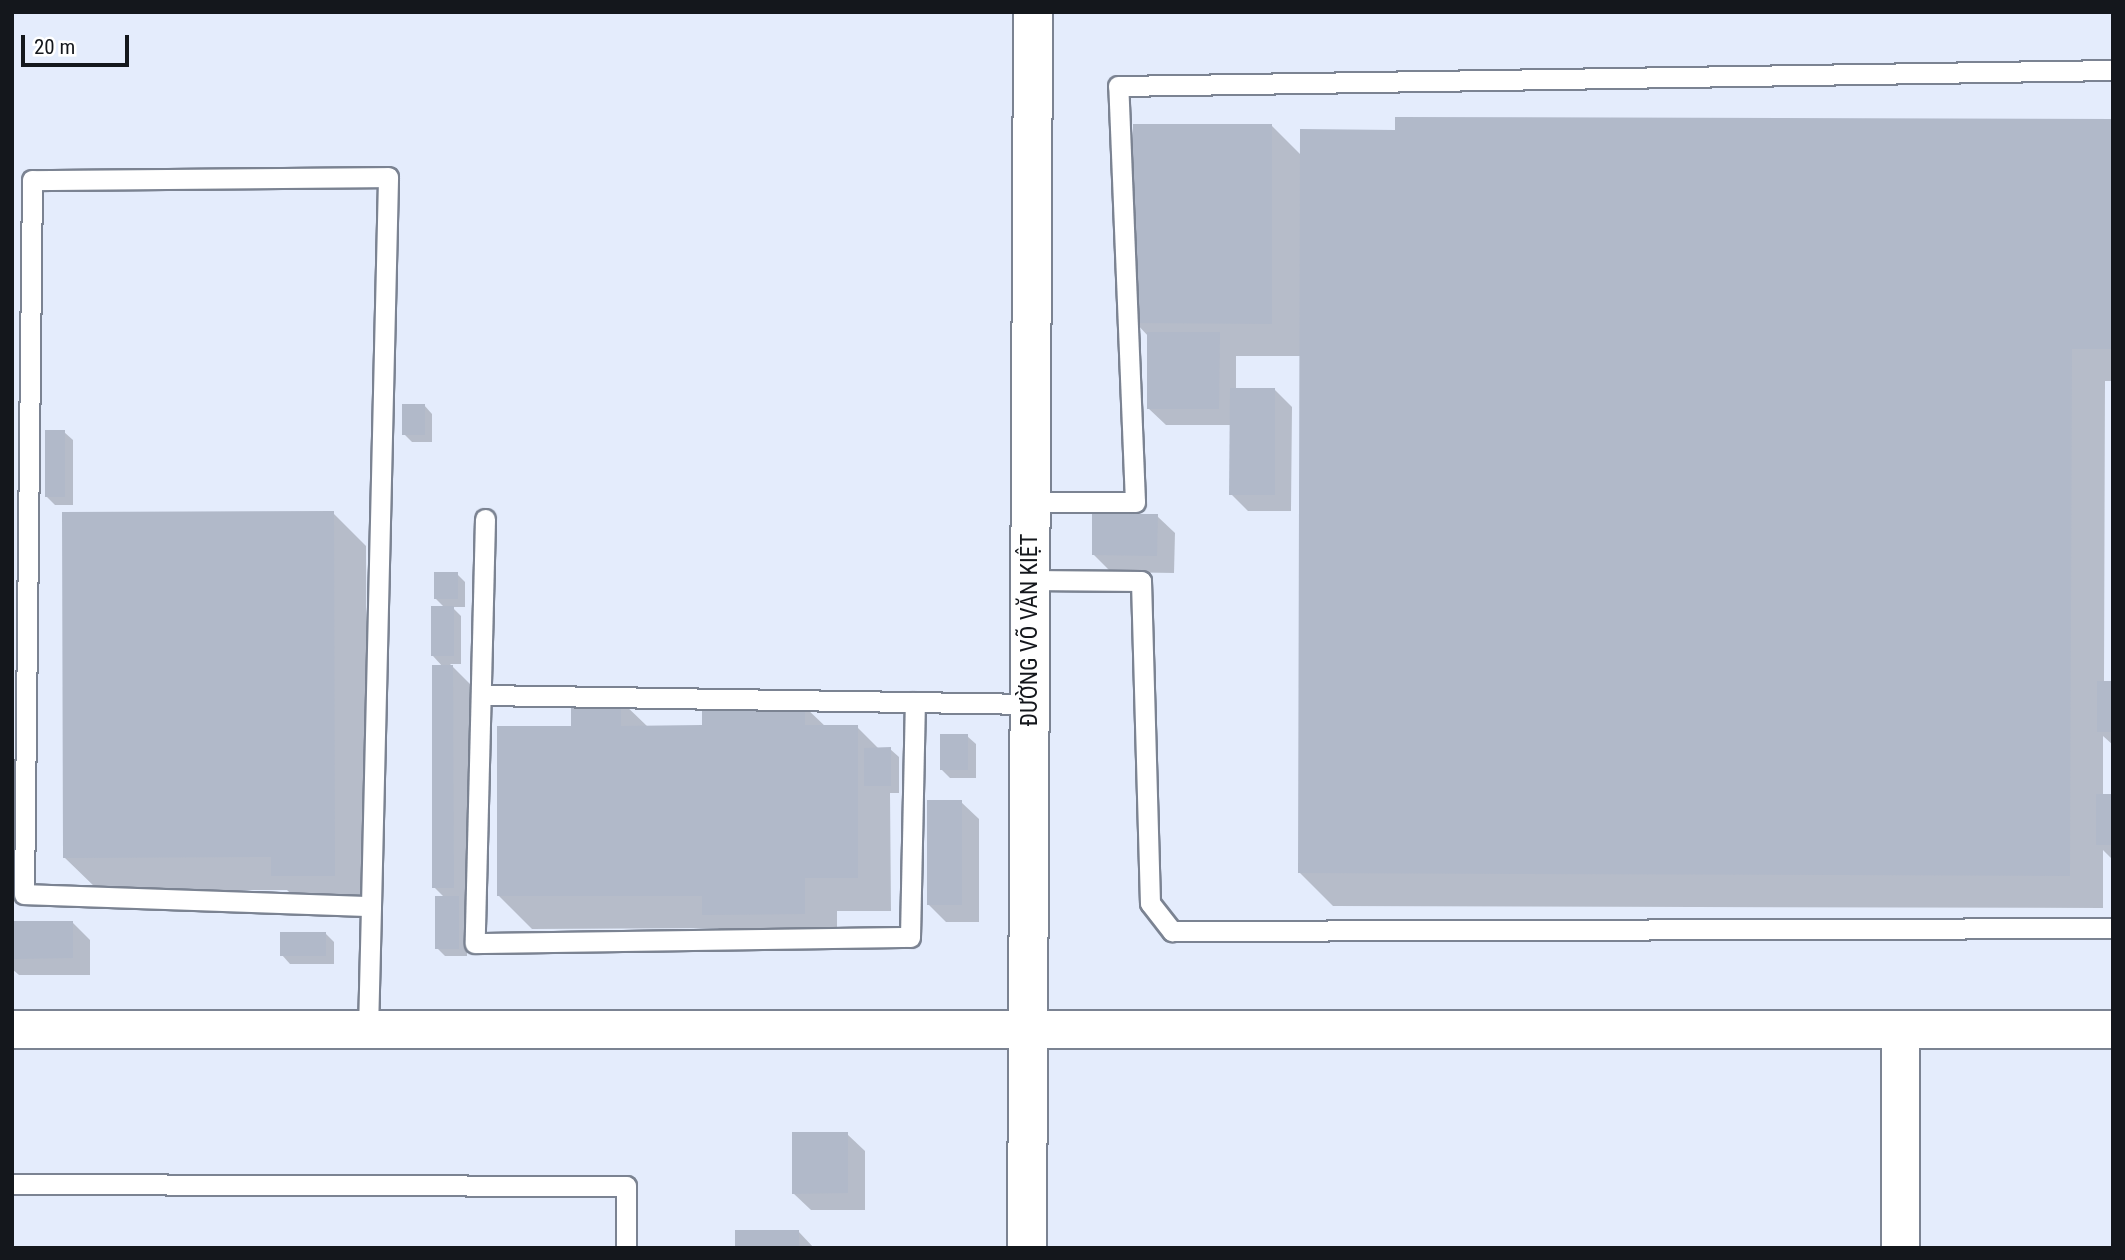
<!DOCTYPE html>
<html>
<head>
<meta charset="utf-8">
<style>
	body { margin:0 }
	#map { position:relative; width:2125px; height:1260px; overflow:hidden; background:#e4ecfc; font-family:"Roboto Condensed",sans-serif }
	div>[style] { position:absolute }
	.shadow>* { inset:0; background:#0003 }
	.building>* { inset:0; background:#b1b9c9 }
	.roads { filter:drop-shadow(2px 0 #7b8392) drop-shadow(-2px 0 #7b8392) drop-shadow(0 2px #7b8392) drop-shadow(0 -2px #7b8392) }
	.lane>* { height:19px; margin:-9.5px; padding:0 9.5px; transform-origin:9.5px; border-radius:9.5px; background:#fff }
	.street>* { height:37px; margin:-18.5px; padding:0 18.5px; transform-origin:18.5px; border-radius:18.5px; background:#fff }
	.secondary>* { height:38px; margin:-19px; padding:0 19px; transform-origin:19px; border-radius:19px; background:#fff }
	span { translate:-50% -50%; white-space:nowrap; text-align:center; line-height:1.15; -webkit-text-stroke:5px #fff; paint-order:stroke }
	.street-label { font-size:23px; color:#14171c }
	.frame { position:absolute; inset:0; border:14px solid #14171c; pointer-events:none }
	.scale { position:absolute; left:21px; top:35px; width:108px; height:32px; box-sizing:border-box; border:4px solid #14171c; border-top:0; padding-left:9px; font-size:21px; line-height:24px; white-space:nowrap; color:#14171c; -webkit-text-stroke:5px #fff; paint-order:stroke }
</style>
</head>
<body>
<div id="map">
	<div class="shadow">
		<i style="clip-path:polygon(2113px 121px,2113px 381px,2105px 381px,2104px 683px,2113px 683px,2113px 745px,2103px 736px,2103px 795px,2113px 795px,2113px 860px,2103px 850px,2103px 908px,1333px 906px,1299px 872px,1301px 356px,1236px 356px,1236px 390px,1275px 390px,1292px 407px,1291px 511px,1248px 511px,1231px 494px,1231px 425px,1166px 425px,1148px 408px,1149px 337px,1135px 322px,1272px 126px,1302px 156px)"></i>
		<i style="clip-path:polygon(424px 405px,432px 414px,432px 442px,412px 442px,404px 434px)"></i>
		<i style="clip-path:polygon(64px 432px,73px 440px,73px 505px,55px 505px,47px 497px)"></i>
		<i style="clip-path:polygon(333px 513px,366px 546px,367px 908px,306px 908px,287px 890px,98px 890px,64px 857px)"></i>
		<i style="clip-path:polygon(1157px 516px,1175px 533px,1174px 573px,1111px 572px,1094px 555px)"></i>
		<i style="clip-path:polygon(457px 574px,465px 582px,465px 607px,452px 607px,461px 616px,461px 664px,450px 664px,470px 684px,470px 904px,467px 904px,467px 956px,445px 956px,437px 948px,444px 897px,434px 887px,443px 667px,433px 656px,444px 607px,436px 599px)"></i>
		<i style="clip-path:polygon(621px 701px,648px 727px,704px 727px,804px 706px,826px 727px,857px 727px,879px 749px,890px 749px,899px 757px,899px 793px,890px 793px,891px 911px,837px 911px,837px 947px,737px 947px,718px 928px,532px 929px,499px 896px,573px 728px)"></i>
		<i style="clip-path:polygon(967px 736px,976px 744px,976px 778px,950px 778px,942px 770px)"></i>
		<i style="clip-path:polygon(961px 802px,979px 819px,979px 922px,946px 922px,929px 905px)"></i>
		<i style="clip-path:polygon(12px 923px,73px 923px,90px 940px,90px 975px,19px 975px,12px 969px)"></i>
		<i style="clip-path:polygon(326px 934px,334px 942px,334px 964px,290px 964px,282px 955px)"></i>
		<i style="clip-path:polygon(847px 1134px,865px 1151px,865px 1210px,811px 1210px,793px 1193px)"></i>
		<i style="clip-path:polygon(798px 1231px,814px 1248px,737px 1248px)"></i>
	</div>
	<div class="building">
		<i style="clip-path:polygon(1395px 117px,2113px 119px,2113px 349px,2072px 349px,2070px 876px,1298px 873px,1300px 129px,1395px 130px)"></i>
		<i style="clip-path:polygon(1133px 124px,1272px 124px,1272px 324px,1133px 323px)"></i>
		<i style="clip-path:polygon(1147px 332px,1220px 332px,1219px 409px,1147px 409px)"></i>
		<i style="clip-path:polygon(1230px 388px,1275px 388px,1275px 495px,1229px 495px)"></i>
		<i style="clip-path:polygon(402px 404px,425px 404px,425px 435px,402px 435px)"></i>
		<i style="clip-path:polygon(45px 430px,65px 430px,65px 497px,45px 497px)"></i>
		<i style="clip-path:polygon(334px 511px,335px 876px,271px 876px,271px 857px,63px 858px,62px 512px)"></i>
		<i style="clip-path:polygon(1092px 514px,1158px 514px,1157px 556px,1092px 555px)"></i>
		<i style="clip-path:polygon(434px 572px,458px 572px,458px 599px,434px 599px)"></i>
		<i style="clip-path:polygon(431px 606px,454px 606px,454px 656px,431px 656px)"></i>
		<i style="clip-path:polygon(432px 665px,453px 665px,454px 888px,432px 888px)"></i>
		<i style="clip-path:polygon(2097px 681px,2113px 681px,2113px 732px,2097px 732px)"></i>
		<i style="clip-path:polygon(571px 699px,621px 699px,621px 726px,702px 725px,702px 704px,805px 704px,805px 725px,858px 725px,858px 878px,805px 878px,805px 914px,702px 915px,702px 896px,497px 896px,497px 726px,571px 726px)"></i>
		<i style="clip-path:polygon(940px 734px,968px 734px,968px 770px,940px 770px)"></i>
		<i style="clip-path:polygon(891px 747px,891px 786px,864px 786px,864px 748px)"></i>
		<i style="clip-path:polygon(2096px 794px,2113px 794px,2113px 845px,2096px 845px)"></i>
		<i style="clip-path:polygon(927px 800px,962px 800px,962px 905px,927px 905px)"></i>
		<i style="clip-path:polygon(435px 896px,459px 896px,459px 949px,435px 949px)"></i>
		<i style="clip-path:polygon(12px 921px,73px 921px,73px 958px,12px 959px)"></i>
		<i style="clip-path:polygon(280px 932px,326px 932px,326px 956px,280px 956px)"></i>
		<i style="clip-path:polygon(792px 1132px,848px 1132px,848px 1193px,792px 1194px)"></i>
		<i style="clip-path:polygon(735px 1230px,799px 1230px,799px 1248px,735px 1248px)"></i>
	</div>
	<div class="roads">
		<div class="lane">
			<i style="left:1030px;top:502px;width:105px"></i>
			<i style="left:1135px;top:502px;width:416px;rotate:-92.3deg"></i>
			<i style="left:1118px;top:86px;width:995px;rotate:-0.92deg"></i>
			<i style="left:485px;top:519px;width:424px;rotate:91.4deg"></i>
			<i style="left:475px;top:943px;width:435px;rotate:-0.8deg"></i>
			<i style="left:910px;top:937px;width:235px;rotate:-88.8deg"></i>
			<i style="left:1030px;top:580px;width:111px;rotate:0.5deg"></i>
			<i style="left:1141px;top:581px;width:322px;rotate:88.4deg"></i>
			<i style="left:1150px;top:903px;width:36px;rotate:52deg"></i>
			<i style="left:1172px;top:931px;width:941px;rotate:-0.18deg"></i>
			<i style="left:483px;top:695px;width:546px;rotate:0.94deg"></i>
			<i style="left:368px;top:1030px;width:124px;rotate:-88.6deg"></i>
			<i style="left:371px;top:906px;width:729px;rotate:-88.66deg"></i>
			<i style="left:388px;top:177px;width:356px;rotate:179.5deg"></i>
			<i style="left:32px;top:180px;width:714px;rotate:90.64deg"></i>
			<i style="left:24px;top:894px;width:347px;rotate:2deg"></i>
			<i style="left:12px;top:1184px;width:614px;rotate:0.19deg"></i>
			<i style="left:626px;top:1186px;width:62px;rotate:90deg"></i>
		</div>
		<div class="street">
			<i style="left:12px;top:1029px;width:2101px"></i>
			<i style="left:1900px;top:1248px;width:219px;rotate:-90deg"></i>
		</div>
		<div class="secondary">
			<i style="left:1027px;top:1248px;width:1236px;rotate:-89.72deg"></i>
		</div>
	</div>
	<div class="street-label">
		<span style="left:1030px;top:630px;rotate:-90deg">ĐƯỜNG VÕ VĂN KIỆT</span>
	</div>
	<div class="frame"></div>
	<div class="scale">20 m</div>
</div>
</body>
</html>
